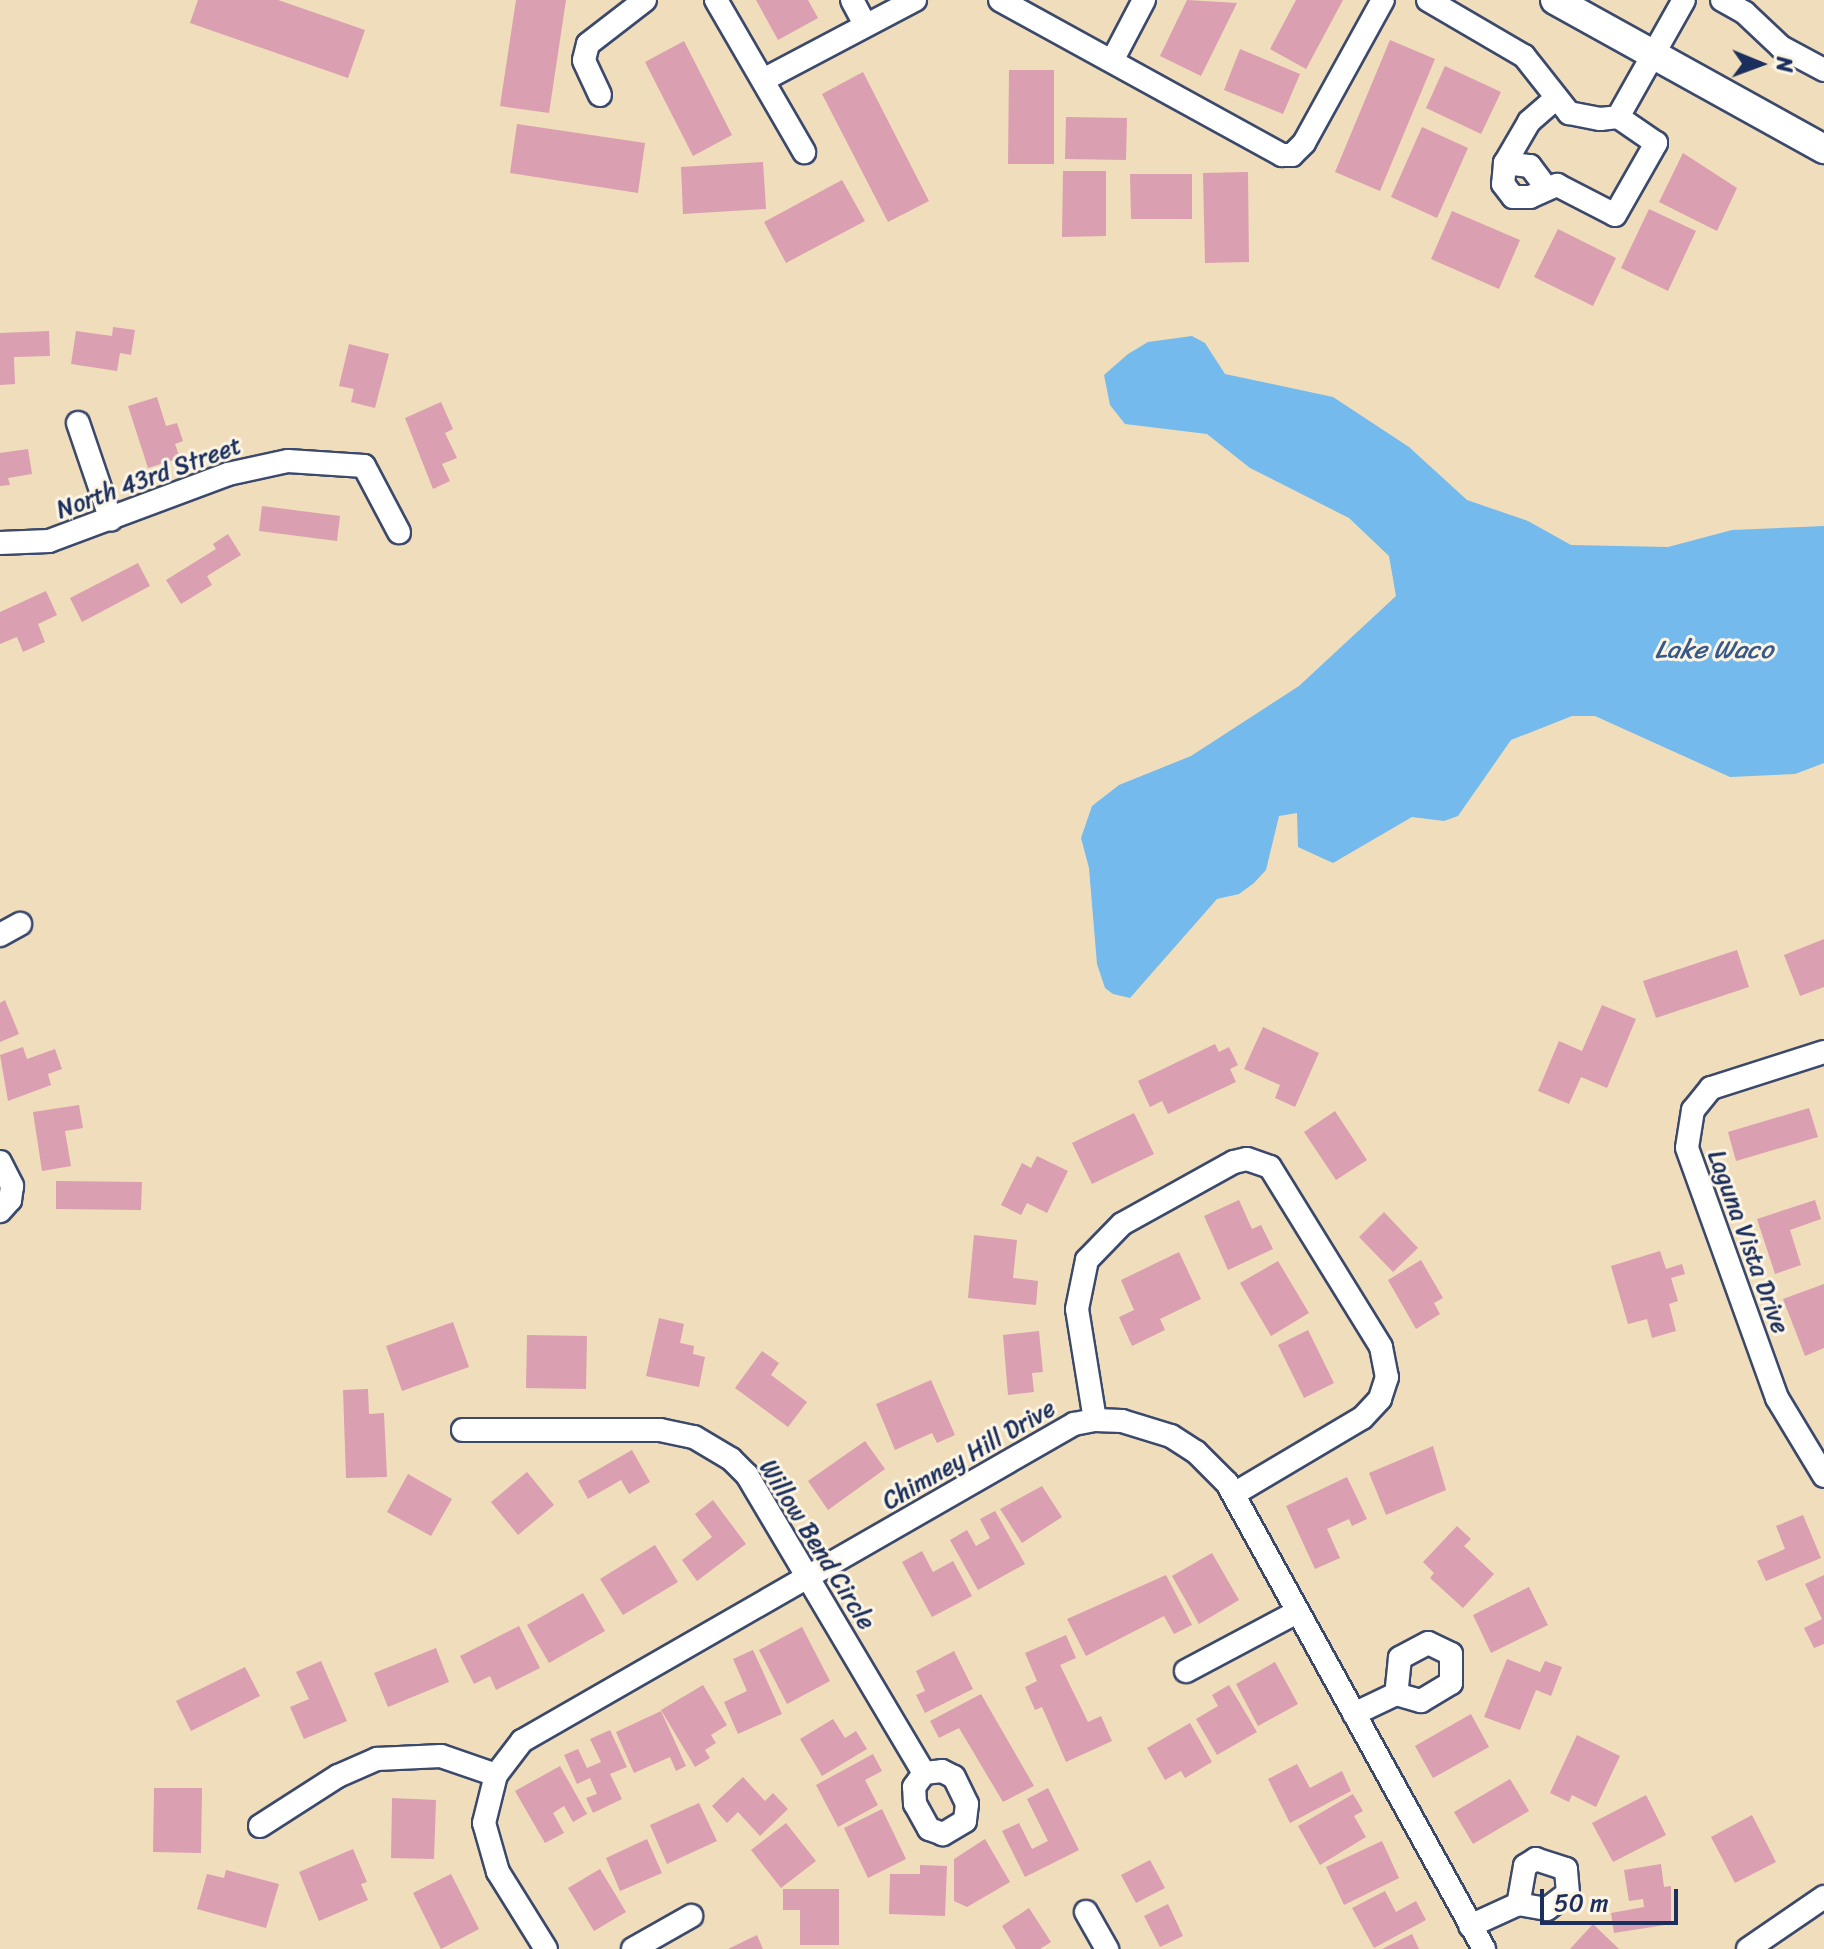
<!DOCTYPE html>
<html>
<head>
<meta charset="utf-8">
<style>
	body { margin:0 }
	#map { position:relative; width:1824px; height:1949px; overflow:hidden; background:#f0ddbc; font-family:Sriracha,sans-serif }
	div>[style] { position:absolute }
	.water>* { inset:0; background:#75baec }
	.building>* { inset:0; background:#da9fb0 }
	.roads { filter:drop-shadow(2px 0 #3b496c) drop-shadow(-2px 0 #3b496c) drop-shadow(0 2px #3b496c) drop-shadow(0 -2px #3b496c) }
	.minor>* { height:22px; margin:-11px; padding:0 11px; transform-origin:11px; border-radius:11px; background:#fff }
	.major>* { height:28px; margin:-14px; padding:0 14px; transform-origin:14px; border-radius:14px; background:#fff }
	span { translate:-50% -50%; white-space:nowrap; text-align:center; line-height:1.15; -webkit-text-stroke:6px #fcf5e5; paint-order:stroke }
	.street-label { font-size:24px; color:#1b2f5e }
	.water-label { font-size:26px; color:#365989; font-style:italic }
	.north { position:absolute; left:1720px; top:24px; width:80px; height:80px; -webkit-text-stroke:6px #fcf5e5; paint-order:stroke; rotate:91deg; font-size:22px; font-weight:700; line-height:32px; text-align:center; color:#1b2f5e }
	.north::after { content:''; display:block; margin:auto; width:28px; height:36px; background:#1b2f5e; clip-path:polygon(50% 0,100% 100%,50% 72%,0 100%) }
	.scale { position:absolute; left:1540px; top:1889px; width:138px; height:36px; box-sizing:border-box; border:4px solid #1b2f5e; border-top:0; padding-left:10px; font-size:24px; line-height:28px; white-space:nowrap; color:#1b2f5e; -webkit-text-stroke:6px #fcf5e5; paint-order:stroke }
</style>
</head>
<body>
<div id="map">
	<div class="water">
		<i style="clip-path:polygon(1192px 336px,1205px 343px,1225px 374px,1333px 397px,1409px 447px,1467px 500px,1528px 521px,1571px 545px,1668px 547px,1732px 530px,1824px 526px,1824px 763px,1795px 774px,1730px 777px,1595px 716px,1572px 716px,1511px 740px,1458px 816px,1444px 821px,1412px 817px,1333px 863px,1298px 847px,1297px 813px,1279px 816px,1266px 870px,1254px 883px,1239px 894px,1217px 899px,1130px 998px,1113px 994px,1105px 988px,1097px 964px,1089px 868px,1081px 838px,1092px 806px,1119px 785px,1191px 756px,1299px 686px,1396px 596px,1389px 556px,1349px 518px,1250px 468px,1207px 434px,1125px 424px,1110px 405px,1104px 375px,1128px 354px,1148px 342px)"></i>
	</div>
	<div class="building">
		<i style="clip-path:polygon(198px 0,278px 0,365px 30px,348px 78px,190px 23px)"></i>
		<i style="clip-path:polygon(516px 0,566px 0,549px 113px,500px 106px)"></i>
		<i style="clip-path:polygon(756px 0,808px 0,818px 18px,778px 40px)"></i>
		<i style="clip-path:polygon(1187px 0,1237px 3px,1201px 76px,1160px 56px)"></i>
		<i style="clip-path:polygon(1296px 0,1343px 0,1306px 69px,1270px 49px)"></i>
		<i style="clip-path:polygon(1390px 40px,1435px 59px,1380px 191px,1335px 172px)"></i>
		<i style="clip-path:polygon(684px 41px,732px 135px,693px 156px,645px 62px)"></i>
		<i style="clip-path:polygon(1240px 49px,1300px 74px,1283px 114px,1224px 90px)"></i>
		<i style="clip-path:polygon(1445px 66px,1501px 92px,1481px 134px,1426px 108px)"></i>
		<i style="clip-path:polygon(1009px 70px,1054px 70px,1054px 164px,1008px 164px)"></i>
		<i style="clip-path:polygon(863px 72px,929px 201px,888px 222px,822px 94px)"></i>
		<i style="clip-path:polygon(1066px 117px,1127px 118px,1126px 160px,1065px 159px)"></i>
		<i style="clip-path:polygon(517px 124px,645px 143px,638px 193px,510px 173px)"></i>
		<i style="clip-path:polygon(1422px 127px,1468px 148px,1437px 218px,1391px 197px)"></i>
		<i style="clip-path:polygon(1683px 153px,1737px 188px,1717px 231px,1659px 202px)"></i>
		<i style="clip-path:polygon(763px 162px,766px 209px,683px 214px,681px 167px)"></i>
		<i style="clip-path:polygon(1063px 171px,1106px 171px,1106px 236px,1062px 237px)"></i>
		<i style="clip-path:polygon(1248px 172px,1249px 262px,1205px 263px,1203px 173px)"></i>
		<i style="clip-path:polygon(1130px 174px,1192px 174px,1192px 219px,1131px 219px)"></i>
		<i style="clip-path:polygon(842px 180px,865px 221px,786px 263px,764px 222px)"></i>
		<i style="clip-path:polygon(1649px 209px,1696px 231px,1668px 291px,1621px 268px)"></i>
		<i style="clip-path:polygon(1452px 211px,1520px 240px,1499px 289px,1431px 259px)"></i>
		<i style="clip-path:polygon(1558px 229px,1616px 258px,1593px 306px,1534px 277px)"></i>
		<i style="clip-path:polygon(113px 327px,135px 330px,131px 355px,120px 353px,117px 371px,71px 364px,76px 331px,112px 336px)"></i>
		<i style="clip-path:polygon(49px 331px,50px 356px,14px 357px,15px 384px,0 385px,0 333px)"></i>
		<i style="clip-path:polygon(349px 344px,389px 354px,375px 408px,351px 402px,354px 389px,339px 386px)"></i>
		<i style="clip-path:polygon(157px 397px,166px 426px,177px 423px,183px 441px,175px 444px,180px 458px,148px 468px,128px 406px)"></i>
		<i style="clip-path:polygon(441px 402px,453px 429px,445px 433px,457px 458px,442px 464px,450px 481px,433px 489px,405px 418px)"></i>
		<i style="clip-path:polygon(28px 449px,32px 474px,8px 478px,10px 485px,0 486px,0 453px)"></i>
		<i style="clip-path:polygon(262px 506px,340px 516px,337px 541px,259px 531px)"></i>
		<i style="clip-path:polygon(228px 534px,241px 555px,207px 576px,212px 585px,181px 604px,166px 580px,216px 549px,213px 544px)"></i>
		<i style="clip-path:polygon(138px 563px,150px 586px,82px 622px,70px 598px)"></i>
		<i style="clip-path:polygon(46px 591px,57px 615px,38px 624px,45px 642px,23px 652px,17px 637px,0 644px,0 612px)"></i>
		<i style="clip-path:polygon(1824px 939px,1824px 987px,1800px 996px,1784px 955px)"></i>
		<i style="clip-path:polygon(1737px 950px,1749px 987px,1656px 1018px,1643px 981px)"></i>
		<i style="clip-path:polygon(5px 1000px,19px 1034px,0 1042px,0 1003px)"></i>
		<i style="clip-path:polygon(1602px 1005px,1636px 1019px,1607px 1088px,1581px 1077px,1569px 1104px,1538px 1091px,1559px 1041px,1582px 1051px)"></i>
		<i style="clip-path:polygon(1263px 1027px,1319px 1053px,1295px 1107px,1275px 1098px,1280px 1085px,1244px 1069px)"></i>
		<i style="clip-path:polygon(1215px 1044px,1219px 1052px,1229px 1047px,1238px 1065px,1230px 1069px,1236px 1082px,1168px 1114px,1162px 1101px,1150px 1107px,1138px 1081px)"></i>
		<i style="clip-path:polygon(23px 1047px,27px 1059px,55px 1049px,62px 1069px,48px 1074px,51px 1085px,8px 1101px,0 1055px)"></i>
		<i style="clip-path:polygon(79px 1105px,83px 1128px,65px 1131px,71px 1166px,42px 1171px,33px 1112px)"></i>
		<i style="clip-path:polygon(1809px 1108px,1818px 1137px,1736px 1161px,1728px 1132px)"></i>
		<i style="clip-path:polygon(1335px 1111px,1367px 1160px,1336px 1180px,1304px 1132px)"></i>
		<i style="clip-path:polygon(1134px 1113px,1154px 1154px,1092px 1184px,1072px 1143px)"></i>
		<i style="clip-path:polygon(1037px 1156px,1068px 1171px,1047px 1213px,1027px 1203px,1021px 1215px,1001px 1205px,1022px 1163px,1031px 1168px)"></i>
		<i style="clip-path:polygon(56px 1181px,142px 1182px,141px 1210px,56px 1209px)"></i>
		<i style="clip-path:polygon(1239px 1200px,1252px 1229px,1261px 1225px,1273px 1249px,1228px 1270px,1204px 1216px)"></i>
		<i style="clip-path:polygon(1815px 1200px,1821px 1219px,1790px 1230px,1801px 1265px,1775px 1274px,1757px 1219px)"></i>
		<i style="clip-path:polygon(1384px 1212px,1418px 1248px,1393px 1272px,1359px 1237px)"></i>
		<i style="clip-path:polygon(974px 1235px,1017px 1240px,1013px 1278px,1038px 1281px,1036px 1305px,968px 1298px)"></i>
		<i style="clip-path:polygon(1660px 1251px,1666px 1269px,1682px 1264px,1685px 1274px,1671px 1278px,1678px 1301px,1669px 1304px,1676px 1331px,1652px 1338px,1647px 1319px,1628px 1324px,1611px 1266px)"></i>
		<i style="clip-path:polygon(1179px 1252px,1201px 1299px,1160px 1319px,1165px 1330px,1132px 1346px,1119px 1317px,1134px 1310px,1121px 1280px)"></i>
		<i style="clip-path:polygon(1421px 1260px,1443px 1298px,1434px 1303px,1440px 1314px,1416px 1329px,1388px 1280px)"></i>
		<i style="clip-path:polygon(1278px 1261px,1309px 1313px,1271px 1336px,1240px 1283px)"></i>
		<i style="clip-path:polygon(1824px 1284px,1824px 1348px,1805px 1356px,1783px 1299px)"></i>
		<i style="clip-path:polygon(659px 1318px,684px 1324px,680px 1343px,694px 1346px,693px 1354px,705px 1357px,699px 1387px,646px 1376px)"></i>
		<i style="clip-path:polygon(453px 1322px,469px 1367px,402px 1391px,386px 1346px)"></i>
		<i style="clip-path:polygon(1308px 1330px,1334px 1383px,1304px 1398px,1278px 1345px)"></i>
		<i style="clip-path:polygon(1039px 1331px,1043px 1372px,1032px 1373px,1034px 1392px,1008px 1395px,1003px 1335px)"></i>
		<i style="clip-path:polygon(527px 1335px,587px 1336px,586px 1389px,526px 1388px)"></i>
		<i style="clip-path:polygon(762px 1351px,779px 1363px,771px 1375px,807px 1402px,788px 1427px,735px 1388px)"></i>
		<i style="clip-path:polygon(931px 1380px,955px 1435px,937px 1443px,932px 1433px,895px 1450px,876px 1404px)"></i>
		<i style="clip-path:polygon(368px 1389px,369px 1414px,384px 1413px,387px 1477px,346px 1478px,343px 1390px)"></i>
		<i style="clip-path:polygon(865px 1441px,885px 1469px,828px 1510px,808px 1481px)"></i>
		<i style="clip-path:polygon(1433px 1446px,1446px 1490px,1386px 1515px,1369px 1473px)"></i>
		<i style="clip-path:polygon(632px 1450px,650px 1482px,629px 1494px,621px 1480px,588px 1499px,578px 1481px)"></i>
		<i style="clip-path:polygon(527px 1472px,554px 1505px,518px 1535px,491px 1502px)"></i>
		<i style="clip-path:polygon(408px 1474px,452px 1499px,431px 1536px,387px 1512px)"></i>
		<i style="clip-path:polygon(1347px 1477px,1367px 1519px,1352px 1526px,1349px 1519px,1327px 1529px,1340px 1558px,1315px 1569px,1286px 1506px)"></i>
		<i style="clip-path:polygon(1042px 1486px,1062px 1517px,1022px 1543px,1000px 1509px)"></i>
		<i style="clip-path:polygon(713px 1500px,746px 1544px,697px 1581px,682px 1560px,712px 1537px,695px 1514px)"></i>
		<i style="clip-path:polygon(995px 1511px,1025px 1564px,978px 1590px,950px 1540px,967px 1530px,976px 1546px,990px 1538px,980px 1519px)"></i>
		<i style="clip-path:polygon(1803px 1515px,1821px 1558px,1766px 1581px,1757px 1561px,1785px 1549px,1776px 1526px)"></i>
		<i style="clip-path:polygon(1457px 1526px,1471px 1539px,1464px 1546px,1494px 1574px,1463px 1608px,1430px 1578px,1434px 1573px,1423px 1562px)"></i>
		<i style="clip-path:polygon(655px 1545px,678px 1582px,623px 1615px,600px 1579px)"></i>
		<i style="clip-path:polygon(922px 1551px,933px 1572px,953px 1561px,972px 1596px,932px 1617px,902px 1562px)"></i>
		<i style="clip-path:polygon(1212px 1553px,1239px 1600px,1199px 1624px,1172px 1576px)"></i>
		<i style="clip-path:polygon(1166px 1575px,1192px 1625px,1174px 1634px,1164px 1616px,1086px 1656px,1067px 1619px)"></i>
		<i style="clip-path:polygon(1824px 1575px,1824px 1644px,1814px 1648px,1804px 1628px,1822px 1619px,1805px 1584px)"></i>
		<i style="clip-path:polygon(1529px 1587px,1548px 1625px,1491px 1653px,1473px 1615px)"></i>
		<i style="clip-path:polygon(583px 1593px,605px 1631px,549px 1663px,527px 1625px)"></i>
		<i style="clip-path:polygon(519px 1626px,540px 1668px,496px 1690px,490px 1676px,474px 1684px,460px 1656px)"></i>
		<i style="clip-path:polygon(802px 1627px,830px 1681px,787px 1704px,759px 1650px)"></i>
		<i style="clip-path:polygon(1066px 1635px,1076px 1658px,1060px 1665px,1088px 1722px,1101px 1716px,1112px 1741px,1066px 1762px,1042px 1707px,1035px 1710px,1025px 1687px,1037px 1681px,1025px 1653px)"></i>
		<i style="clip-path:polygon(436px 1648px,449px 1682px,388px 1707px,374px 1673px)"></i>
		<i style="clip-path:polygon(753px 1650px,782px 1714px,738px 1734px,724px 1702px,747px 1691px,733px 1659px)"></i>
		<i style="clip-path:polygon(954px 1651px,973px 1689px,925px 1713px,916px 1695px,925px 1691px,916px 1671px)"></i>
		<i style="clip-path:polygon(1507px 1659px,1540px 1672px,1545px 1661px,1562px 1667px,1551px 1696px,1536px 1690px,1520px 1730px,1484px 1717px)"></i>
		<i style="clip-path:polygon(321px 1661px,347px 1721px,304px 1739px,290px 1707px,309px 1699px,296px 1672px)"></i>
		<i style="clip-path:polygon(1275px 1662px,1298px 1704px,1258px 1726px,1236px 1684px)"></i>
		<i style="clip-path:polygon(245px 1667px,260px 1696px,191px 1731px,176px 1701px)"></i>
		<i style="clip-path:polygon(703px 1685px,727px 1725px,711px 1735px,716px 1743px,705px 1750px,710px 1758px,695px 1767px,661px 1710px)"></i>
		<i style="clip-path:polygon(1229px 1685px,1257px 1732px,1217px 1755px,1196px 1719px,1218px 1706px,1212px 1695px)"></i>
		<i style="clip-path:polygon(981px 1694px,1034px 1786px,1003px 1802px,959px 1728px,939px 1738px,930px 1721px)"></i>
		<i style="clip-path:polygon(661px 1711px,686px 1766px,676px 1771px,670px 1757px,634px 1773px,616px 1732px)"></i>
		<i style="clip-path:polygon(1471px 1714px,1489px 1747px,1433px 1778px,1415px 1746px)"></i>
		<i style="clip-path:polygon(833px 1719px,845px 1738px,856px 1731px,867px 1749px,822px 1776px,800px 1739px)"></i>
		<i style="clip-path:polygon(1190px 1723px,1212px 1762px,1185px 1778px,1181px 1771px,1165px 1780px,1147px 1748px)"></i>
		<i style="clip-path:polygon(610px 1730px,627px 1767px,610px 1774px,622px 1799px,593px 1813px,586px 1798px,597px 1794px,590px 1778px,577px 1784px,564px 1755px,578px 1749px,587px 1768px,601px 1762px,590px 1739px)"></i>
		<i style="clip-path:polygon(1577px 1735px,1620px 1756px,1596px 1807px,1572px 1795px,1569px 1802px,1550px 1793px)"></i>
		<i style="clip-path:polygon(873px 1754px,882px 1771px,865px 1780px,878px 1805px,838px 1827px,816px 1785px)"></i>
		<i style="clip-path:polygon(1297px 1764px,1310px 1788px,1342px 1771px,1351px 1791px,1290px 1823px,1268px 1779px)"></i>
		<i style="clip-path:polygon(560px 1766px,587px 1814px,573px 1822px,564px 1806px,553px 1813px,564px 1833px,545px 1843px,515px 1791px)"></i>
		<i style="clip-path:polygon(743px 1777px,765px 1801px,773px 1793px,788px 1809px,760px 1836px,738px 1812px,727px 1823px,712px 1806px)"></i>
		<i style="clip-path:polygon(1510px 1779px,1529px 1811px,1473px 1844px,1454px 1812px)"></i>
		<i style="clip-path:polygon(154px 1788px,202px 1788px,201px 1853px,153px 1852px)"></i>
		<i style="clip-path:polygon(1048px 1788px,1079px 1850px,1025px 1877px,1002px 1831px,1019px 1823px,1032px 1849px,1048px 1841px,1027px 1799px)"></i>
		<i style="clip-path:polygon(1353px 1794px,1363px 1811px,1354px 1816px,1366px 1837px,1320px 1865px,1298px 1826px)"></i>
		<i style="clip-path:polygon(1646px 1795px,1666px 1835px,1613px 1862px,1592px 1823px)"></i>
		<i style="clip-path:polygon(392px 1798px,436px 1800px,434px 1859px,391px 1858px)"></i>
		<i style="clip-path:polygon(699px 1803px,717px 1841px,667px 1864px,650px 1825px)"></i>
		<i style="clip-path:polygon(882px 1809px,906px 1859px,868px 1878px,844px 1828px)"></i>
		<i style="clip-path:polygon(1752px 1815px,1776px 1862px,1735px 1883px,1711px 1837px)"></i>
		<i style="clip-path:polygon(786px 1823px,816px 1861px,781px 1888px,751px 1850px)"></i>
		<i style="clip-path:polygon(647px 1839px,662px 1873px,620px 1891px,606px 1858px)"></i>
		<i style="clip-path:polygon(985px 1839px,1010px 1882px,967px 1907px,954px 1901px,954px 1859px)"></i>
		<i style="clip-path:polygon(1382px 1841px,1399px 1878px,1344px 1905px,1326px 1867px)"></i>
		<i style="clip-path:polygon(353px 1849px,367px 1882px,361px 1884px,368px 1900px,319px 1921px,299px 1872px)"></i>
		<i style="clip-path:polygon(1150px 1860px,1165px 1888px,1136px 1903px,1121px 1875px)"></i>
		<i style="clip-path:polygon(1661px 1864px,1664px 1887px,1671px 1886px,1671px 1924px,1614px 1933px,1611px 1913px,1644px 1907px,1643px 1899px,1629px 1901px,1624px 1870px)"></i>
		<i style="clip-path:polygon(920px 1865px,947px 1866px,945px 1916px,889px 1914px,890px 1874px,920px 1874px)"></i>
		<i style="clip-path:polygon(600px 1869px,626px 1912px,594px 1931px,568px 1888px)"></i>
		<i style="clip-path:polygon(226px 1870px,279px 1884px,266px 1928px,197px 1909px,207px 1874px,224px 1878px)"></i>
		<i style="clip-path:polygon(451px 1874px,479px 1929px,441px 1949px,413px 1893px)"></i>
		<i style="clip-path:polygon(783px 1889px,839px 1889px,839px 1945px,800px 1945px,800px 1910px,783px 1910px)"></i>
		<i style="clip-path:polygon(1385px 1891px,1396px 1912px,1416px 1901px,1426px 1920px,1374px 1948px,1352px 1908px)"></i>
		<i style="clip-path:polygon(1168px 1904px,1183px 1936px,1160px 1947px,1144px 1916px)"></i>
		<i style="clip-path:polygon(1029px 1908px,1051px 1942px,1040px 1949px,1016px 1949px,1002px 1926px)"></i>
		<i style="clip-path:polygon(1593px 1924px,1619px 1949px,1570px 1949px)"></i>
		<i style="clip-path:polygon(1412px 1934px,1419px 1949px,1382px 1949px)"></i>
		<i style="clip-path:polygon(757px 1935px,763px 1949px,728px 1949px)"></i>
	</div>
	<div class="roads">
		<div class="minor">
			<i style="left:716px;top:0;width:176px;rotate:59.9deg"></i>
			<i style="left:852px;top:0;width:27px;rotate:62deg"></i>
			<i style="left:1000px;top:0;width:322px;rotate:28.8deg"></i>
			<i style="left:1282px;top:155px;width:10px"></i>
			<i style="left:1292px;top:155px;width:17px;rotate:-45deg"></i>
			<i style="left:1304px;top:143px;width:163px;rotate:-61.1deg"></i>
			<i style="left:1428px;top:0;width:111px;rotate:30.3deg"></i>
			<i style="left:1524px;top:56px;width:73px;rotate:51.7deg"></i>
			<i style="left:1569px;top:113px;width:32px;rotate:11deg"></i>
			<i style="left:1600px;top:119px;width:18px;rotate:-6deg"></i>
			<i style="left:1618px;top:117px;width:134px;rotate:-60.6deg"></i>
			<i style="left:1722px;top:0;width:26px;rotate:29deg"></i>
			<i style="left:1745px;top:13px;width:50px;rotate:43.4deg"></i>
			<i style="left:1781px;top:47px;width:49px;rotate:28.1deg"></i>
			<i style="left:1112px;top:61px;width:69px;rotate:-62.3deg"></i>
			<i style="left:763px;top:80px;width:172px;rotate:-27.8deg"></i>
			<i style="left:600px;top:95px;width:38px;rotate:-115deg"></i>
			<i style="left:584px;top:60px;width:16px;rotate:-76deg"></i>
			<i style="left:588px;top:44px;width:72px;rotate:-37.7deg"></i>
			<i style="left:1554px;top:100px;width:33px;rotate:139deg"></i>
			<i style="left:1529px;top:122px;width:48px;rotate:120.3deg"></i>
			<i style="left:1505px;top:163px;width:21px;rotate:95deg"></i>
			<i style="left:1503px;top:184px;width:16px;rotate:52deg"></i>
			<i style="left:1513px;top:197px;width:17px"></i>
			<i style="left:1530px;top:197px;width:30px;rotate:-24deg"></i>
			<i style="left:1557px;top:185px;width:65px;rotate:27.3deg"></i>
			<i style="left:1615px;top:215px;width:83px;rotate:-60.3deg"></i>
			<i style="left:1656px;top:143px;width:46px;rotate:-145.6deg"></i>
			<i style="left:1505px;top:163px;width:25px;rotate:7deg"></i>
			<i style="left:1530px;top:166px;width:26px;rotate:53deg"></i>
			<i style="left:78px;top:423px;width:102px;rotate:71.2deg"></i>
			<i style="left:0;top:543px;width:49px;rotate:-2.3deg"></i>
			<i style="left:49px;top:541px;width:191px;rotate:-20.5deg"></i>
			<i style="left:228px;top:474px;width:61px;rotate:-12.2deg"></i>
			<i style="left:288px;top:461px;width:76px;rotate:3.8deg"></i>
			<i style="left:364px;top:466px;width:75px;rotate:62.1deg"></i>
			<i style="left:0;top:935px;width:23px;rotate:-29deg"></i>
			<i style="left:1824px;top:1052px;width:119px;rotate:162.3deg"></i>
			<i style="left:1711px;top:1088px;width:28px;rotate:129deg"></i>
			<i style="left:1693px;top:1110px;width:38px;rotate:99deg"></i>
			<i style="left:1687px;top:1148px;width:266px;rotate:70.2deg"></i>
			<i style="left:1777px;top:1398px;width:91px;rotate:58.9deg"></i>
			<i style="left:0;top:1162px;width:27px;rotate:63deg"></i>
			<i style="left:12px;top:1186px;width:14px;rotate:98deg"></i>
			<i style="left:10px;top:1200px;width:15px;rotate:132deg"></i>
			<i style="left:1095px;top:1420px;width:112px;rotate:-99.2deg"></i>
			<i style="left:1077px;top:1309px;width:50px;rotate:-78.5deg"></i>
			<i style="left:1087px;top:1260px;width:50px;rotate:-45.8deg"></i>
			<i style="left:1122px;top:1224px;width:128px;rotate:-29deg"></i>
			<i style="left:1234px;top:1162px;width:13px;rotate:-13deg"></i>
			<i style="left:1247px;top:1159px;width:24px;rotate:19deg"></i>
			<i style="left:1270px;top:1167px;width:211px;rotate:58.3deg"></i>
			<i style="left:1381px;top:1347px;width:31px;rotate:79deg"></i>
			<i style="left:1387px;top:1377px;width:23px;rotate:108deg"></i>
			<i style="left:1380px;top:1399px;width:26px;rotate:133deg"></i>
			<i style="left:1362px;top:1418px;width:149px;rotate:149.3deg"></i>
			<i style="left:463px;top:1430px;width:197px"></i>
			<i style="left:660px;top:1430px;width:35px;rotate:12deg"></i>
			<i style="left:694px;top:1437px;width:43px;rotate:30.7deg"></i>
			<i style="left:731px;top:1459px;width:23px;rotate:45deg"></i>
			<i style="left:747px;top:1475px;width:347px;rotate:59.3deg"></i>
			<i style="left:1186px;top:1671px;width:126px;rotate:-28deg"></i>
			<i style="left:1354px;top:1714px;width:47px;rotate:-25.5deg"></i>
			<i style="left:1396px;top:1694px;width:26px;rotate:16deg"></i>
			<i style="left:1421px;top:1701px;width:35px;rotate:-31deg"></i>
			<i style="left:1451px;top:1683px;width:29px;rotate:-90deg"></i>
			<i style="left:1451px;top:1654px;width:25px;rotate:-154deg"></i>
			<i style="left:1428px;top:1643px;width:32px;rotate:152deg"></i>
			<i style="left:1400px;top:1658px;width:36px;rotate:96deg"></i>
			<i style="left:942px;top:1771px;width:13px;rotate:27deg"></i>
			<i style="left:954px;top:1777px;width:30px;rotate:64deg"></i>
			<i style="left:967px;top:1804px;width:17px;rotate:97deg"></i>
			<i style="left:965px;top:1821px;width:26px;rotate:149deg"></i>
			<i style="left:943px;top:1834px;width:15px;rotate:-160deg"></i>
			<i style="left:929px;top:1829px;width:29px;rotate:-119deg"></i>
			<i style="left:915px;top:1804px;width:17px;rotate:-93deg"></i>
			<i style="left:914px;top:1787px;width:17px;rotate:-54deg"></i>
			<i style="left:924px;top:1773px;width:18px;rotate:-6deg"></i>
			<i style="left:260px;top:1826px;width:93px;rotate:-32.7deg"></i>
			<i style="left:338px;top:1776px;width:43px;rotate:-23.6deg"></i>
			<i style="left:377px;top:1759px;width:64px;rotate:-2.7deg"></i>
			<i style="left:441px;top:1756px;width:58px;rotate:19.1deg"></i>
			<i style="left:1086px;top:1912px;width:43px;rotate:60.4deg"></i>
			<i style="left:1470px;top:1926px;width:53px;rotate:-24.6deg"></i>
			<i style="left:1518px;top:1904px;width:29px;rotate:10deg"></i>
			<i style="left:1547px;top:1909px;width:26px;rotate:-37deg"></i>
			<i style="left:1568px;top:1893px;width:24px;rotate:-95deg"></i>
			<i style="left:1566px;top:1869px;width:32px;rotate:-162deg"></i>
			<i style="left:1536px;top:1859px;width:13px;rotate:148deg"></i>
			<i style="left:1525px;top:1866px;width:39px;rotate:100deg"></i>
			<i style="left:546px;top:1949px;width:91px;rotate:-121.9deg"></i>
			<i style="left:498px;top:1872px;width:51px;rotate:-105.9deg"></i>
			<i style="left:484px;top:1823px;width:49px;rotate:-76deg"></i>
			<i style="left:496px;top:1775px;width:43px;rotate:-52.6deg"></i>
			<i style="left:522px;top:1741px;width:637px;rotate:-29.87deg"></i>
			<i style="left:1074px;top:1424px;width:21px;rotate:-11deg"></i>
			<i style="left:1095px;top:1420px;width:27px;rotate:2deg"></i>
			<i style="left:1122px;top:1421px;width:51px;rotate:17deg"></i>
			<i style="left:1171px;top:1436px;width:30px;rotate:33deg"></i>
			<i style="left:1196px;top:1452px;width:44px;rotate:45deg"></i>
			<i style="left:1227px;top:1483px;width:532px;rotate:61.12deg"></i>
			<i style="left:633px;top:1949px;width:67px;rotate:-29.6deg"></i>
			<i style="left:1748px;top:1949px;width:92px;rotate:-34.4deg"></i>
		</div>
		<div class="major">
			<i style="left:1555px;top:0;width:308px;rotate:29deg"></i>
		</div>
	</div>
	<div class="street-label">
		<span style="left:149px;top:478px;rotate:-20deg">North 43rd Street</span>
		<span style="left:1748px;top:1242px;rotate:70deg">Laguna Vista Drive</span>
		<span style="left:969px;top:1455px;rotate:-30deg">Chimney Hill Drive</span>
		<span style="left:817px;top:1545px;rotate:58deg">Willow Bend Circle</span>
	</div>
	<div class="water-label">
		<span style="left:1714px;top:650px">Lake Waco</span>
	</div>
	<div class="north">N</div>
	<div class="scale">50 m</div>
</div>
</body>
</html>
